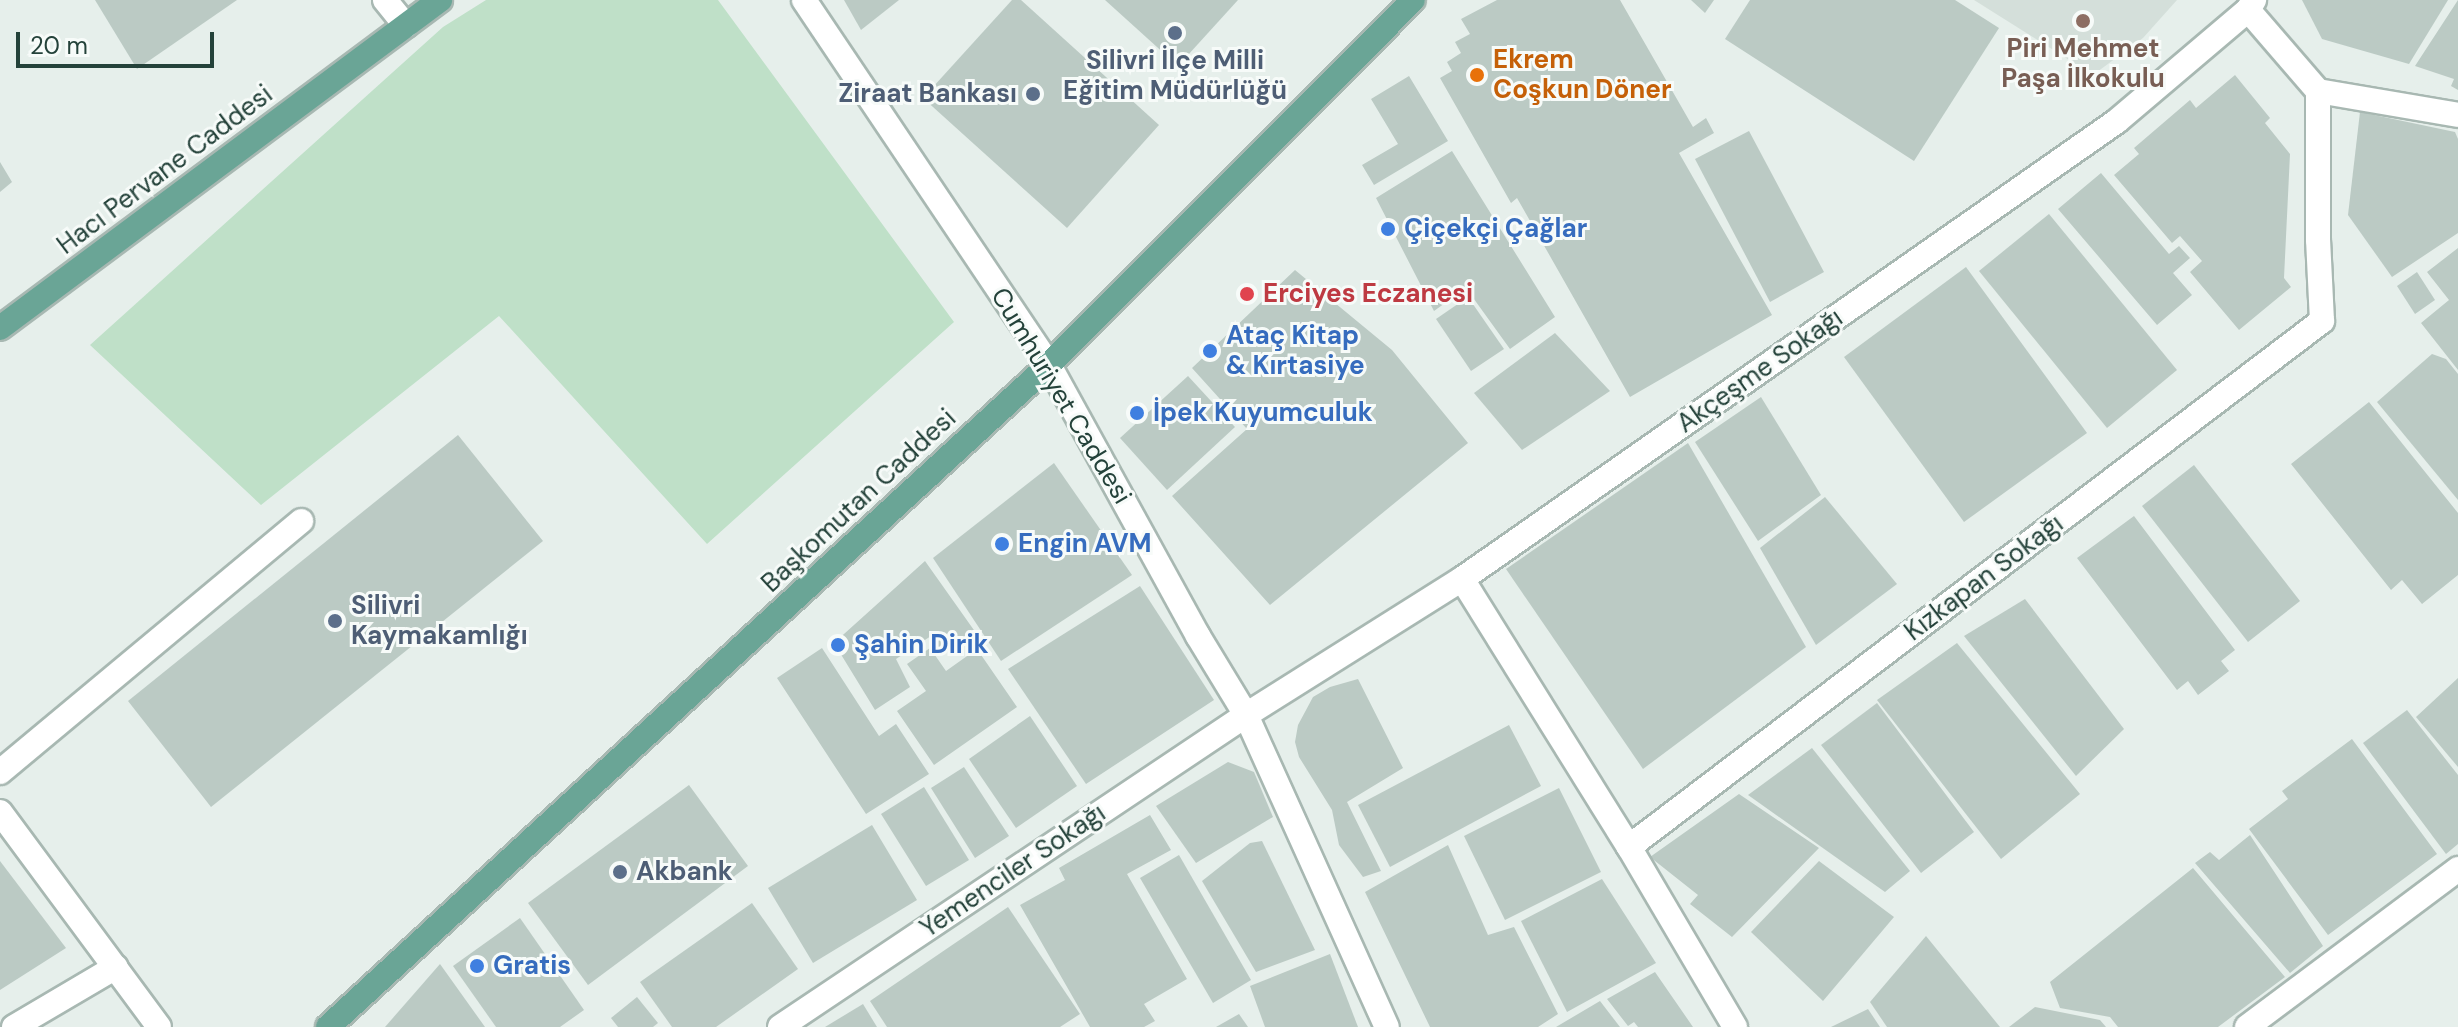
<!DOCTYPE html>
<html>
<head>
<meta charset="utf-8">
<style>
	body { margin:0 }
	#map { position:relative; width:2458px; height:1027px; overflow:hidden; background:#e6efeb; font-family:"DM Sans",sans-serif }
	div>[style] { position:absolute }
	.built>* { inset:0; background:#d4dfda }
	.green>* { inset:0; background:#bfe0c8 }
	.building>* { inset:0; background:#bbcac4 }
	.roads { filter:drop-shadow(2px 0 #a8b8b2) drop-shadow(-2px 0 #a8b8b2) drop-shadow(0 2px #a8b8b2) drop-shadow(0 -2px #a8b8b2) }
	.minor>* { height:24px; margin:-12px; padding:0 12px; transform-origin:12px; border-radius:12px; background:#fff }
	.major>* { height:24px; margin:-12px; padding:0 12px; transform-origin:12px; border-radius:12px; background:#6aa596 }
	.dots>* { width:22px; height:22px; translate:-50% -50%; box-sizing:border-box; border:4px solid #f7fbf9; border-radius:50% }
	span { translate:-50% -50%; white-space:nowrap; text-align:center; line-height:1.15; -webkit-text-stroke:6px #f7fbf9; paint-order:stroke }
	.education-label { font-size:26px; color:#785e54; font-weight:700 }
	.food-label { font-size:26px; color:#c56008; font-weight:700 }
	.left { translate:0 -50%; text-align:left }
	.service-label { font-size:26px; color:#4e5e75; font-weight:700 }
	.right { translate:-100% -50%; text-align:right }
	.street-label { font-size:26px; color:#24423a }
	.shop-label { font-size:26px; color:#366cbe; font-weight:700 }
	.health-label { font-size:26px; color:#be3a42; font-weight:700 }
	.scale { position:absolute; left:16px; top:32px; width:198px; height:36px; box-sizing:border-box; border:4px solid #24423a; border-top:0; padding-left:10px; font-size:24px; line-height:28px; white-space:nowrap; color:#24423a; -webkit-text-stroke:6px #f7fbf9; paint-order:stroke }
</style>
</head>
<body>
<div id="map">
	<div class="built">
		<i style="clip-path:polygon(1974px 0,2177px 0,2143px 38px,2093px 75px)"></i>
	</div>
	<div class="green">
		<i style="clip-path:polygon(486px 0,718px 0,954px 322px,707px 544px,499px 316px,261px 505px,90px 345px,443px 27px)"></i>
	</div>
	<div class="building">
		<i style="clip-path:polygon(95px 0,237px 0,137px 69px)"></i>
		<i style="clip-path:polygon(844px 0,899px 0,861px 30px)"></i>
		<i style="clip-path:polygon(1012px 0,1021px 0,1159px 125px,1067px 228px,923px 98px)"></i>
		<i style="clip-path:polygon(1105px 0,1238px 0,1178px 66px)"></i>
		<i style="clip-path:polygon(1497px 0,1620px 0,1693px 127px,1706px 118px,1714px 133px,1679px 153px,1772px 315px,1630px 397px,1517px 198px,1511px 203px,1440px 78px,1452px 71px,1447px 62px,1461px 53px,1455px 42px,1470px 34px,1461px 19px)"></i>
		<i style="clip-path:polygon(1691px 0,1714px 0,1705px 13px)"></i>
		<i style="clip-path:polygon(1750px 0,1955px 0,1999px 28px,1914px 161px,1725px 39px)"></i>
		<i style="clip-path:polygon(2302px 0,2448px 0,2409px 64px,2322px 39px)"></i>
		<i style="clip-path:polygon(2458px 0,2458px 90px,2451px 86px,2454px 79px,2415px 66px)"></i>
		<i style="clip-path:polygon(2235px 75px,2270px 118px,2265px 123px,2290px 154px,2284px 278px,2291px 287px,2239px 330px,2190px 272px,2202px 261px,2180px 236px,2172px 243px,2114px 175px,2139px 154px,2134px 148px,2190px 100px,2196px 108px)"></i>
		<i style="clip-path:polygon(1409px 76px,1448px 141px,1374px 185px,1362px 165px,1398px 144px,1371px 99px)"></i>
		<i style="clip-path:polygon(2360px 112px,2455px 132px,2458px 139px,2458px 233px,2392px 277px,2348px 215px)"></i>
		<i style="clip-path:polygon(1749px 131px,1824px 272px,1770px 302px,1695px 159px)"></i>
		<i style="clip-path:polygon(1452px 151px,1555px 317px,1510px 349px,1466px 288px,1434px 311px,1376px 198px)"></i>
		<i style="clip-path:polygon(0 162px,12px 182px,0 192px)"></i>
		<i style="clip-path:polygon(2101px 173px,2169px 254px,2179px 246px,2190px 258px,2173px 273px,2192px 295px,2157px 325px,2058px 209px)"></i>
		<i style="clip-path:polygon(2049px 214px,2177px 370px,2107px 428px,1979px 271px)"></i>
		<i style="clip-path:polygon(2458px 248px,2458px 370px,2421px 323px,2449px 300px,2427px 272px)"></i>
		<i style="clip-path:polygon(1966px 267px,2087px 433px,1964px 522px,1844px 357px)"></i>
		<i style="clip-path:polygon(1295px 270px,1392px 350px,1468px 443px,1270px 605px,1172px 496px,1247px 429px,1192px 368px)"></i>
		<i style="clip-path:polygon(2417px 272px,2435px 300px,2415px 314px,2397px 286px)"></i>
		<i style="clip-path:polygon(1468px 297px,1504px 349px,1471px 371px,1436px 319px)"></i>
		<i style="clip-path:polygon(1555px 333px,1610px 391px,1522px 450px,1474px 393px)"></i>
		<i style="clip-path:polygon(2432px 354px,2446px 359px,2458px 374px,2458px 500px,2377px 402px)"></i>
		<i style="clip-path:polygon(1188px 376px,1235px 427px,1167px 490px,1120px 438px)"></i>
		<i style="clip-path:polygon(1761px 397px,1821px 495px,1758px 541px,1695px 442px)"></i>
		<i style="clip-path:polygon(2369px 402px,2458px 513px,2458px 575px,2422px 604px,2402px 580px,2391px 590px,2291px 464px)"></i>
		<i style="clip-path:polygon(458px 435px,543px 541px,211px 807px,128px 701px)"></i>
		<i style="clip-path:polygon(1688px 443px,1806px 647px,1643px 769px,1506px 569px)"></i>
		<i style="clip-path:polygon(1054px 463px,1132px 575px,1001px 661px,933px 558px)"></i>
		<i style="clip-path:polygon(2194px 465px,2300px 601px,2248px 642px,2142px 506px)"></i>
		<i style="clip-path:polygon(1825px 497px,1897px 584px,1816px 645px,1760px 548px)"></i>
		<i style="clip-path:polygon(2134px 516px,2235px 650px,2221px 661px,2229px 671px,2198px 695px,2188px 681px,2177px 690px,2077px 558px)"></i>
		<i style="clip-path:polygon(925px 561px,976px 633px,943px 655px,931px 636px,896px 659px,910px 687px,875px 710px,834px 643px)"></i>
		<i style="clip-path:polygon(1140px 586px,1214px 700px,1086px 784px,1008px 669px)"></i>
		<i style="clip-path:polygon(2025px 599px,2124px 729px,2076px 776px,1964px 636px)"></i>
		<i style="clip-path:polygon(1957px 643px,2080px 794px,2001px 859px,1877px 700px)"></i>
		<i style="clip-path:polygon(822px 648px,879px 736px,896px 724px,929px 774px,866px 814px,777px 678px)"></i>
		<i style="clip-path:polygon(930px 648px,946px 671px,977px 649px,1017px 707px,934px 765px,897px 711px,926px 691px,907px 664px)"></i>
		<i style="clip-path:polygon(2458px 678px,2458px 767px,2416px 717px)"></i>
		<i style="clip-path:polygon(1358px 679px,1403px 768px,1347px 802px,1381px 871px,1363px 877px,1339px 845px,1332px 810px,1299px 757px,1295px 742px,1298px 725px,1313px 697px,1330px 687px)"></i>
		<i style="clip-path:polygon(1877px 703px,1974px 832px,1921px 873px,1821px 745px)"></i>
		<i style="clip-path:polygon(2407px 710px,2458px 775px,2458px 844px,2446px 854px,2363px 743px)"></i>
		<i style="clip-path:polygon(1030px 716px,1077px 786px,1016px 828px,969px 759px)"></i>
		<i style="clip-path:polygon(1509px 725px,1541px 786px,1390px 867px,1358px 805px)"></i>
		<i style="clip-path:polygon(2352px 739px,2437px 854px,2328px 935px,2249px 829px,2288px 799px,2282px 791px)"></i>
		<i style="clip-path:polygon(1812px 748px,1910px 871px,1885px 892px,1748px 795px)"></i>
		<i style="clip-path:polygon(1228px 762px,1254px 772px,1273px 817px,1196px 863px,1156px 806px)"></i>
		<i style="clip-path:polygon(964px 767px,1009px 836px,975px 858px,931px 788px)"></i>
		<i style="clip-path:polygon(689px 785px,748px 866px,588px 985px,528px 903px)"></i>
		<i style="clip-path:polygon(924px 787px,969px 860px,926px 886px,881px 814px)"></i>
		<i style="clip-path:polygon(1559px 788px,1601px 872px,1505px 920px,1464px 836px)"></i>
		<i style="clip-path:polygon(1739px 794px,1819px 848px,1732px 937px,1690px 904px,1698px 895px,1650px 857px)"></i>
		<i style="clip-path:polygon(1150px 815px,1171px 850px,1127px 874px,1187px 979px,1144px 1004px,1155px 1021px,1144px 1027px,1090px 1027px,1020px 905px,1065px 880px,1059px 868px)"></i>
		<i style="clip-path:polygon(872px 825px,917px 900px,813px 963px,768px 888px)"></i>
		<i style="clip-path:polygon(2250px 835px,2323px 946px,2290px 973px,2195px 863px,2210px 852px,2219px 860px)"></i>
		<i style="clip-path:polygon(1262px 841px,1315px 950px,1256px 972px,1202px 881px,1250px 843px)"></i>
		<i style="clip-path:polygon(1448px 845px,1488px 935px,1514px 927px,1558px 1014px,1538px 1027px,1430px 1027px,1365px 892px)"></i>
		<i style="clip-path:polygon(1179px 855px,1251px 980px,1213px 1003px,1140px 878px)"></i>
		<i style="clip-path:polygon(0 861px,66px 948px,0 990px)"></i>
		<i style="clip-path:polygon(1819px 861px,1894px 917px,1823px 1001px,1751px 932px)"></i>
		<i style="clip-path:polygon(2193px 868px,2285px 977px,2218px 1027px,2118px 1027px,2110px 1017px,2060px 1008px,2050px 982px)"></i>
		<i style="clip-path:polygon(1602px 879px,1656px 963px,1567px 1012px,1521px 921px)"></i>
		<i style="clip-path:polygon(752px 903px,798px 969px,716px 1027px,672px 1027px,640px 982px)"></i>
		<i style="clip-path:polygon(1008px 907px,1080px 1014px,1060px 1027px,887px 1027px,870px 1001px)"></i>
		<i style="clip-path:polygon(520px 918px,584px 1010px,560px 1027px,496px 1027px,453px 966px)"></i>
		<i style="clip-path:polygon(1926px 936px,2000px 1027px,1887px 1027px,1870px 1002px)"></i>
		<i style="clip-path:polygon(1330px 954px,1358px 1027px,1265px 1027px,1250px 986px)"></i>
		<i style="clip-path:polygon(440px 964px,485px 1027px,385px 1027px)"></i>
		<i style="clip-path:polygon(1655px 972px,1693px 1027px,1638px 1027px,1634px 1022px,1628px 1026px,1607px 999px)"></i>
		<i style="clip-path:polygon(637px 997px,658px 1023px,653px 1027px,618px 1027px,611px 1018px)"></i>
		<i style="clip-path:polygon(1600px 1001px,1620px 1027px,1556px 1027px)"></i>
		<i style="clip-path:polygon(863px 1004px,877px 1027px,825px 1027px)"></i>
		<i style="clip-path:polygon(2035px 1007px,2100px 1020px,2106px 1027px,2009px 1027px)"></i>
		<i style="clip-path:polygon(1868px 1009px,1880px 1027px,1831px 1027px)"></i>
		<i style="clip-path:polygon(1239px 1014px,1248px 1027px,1216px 1027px)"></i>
	</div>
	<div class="roads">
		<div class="minor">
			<i style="left:385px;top:0;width:33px;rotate:51deg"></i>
			<i style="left:804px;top:0;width:440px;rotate:56.1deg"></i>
			<i style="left:1049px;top:365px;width:309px;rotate:61.2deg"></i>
			<i style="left:1198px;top:636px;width:92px;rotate:58.7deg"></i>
			<i style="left:1246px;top:715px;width:342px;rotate:65.7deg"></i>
			<i style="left:2318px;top:91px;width:142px;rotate:9.7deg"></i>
			<i style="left:1462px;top:579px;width:316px;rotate:58.1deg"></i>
			<i style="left:1629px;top:847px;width:870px;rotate:-37.2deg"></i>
			<i style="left:2322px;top:321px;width:81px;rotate:-92.8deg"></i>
			<i style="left:2318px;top:240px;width:149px;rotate:-90deg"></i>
			<i style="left:2318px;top:91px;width:107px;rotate:-130.8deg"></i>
			<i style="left:0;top:772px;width:392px;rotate:-39.8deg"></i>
			<i style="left:0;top:812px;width:267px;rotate:53.5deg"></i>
			<i style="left:1629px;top:847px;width:209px;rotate:59.5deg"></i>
			<i style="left:14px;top:1027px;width:118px;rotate:-30.5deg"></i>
			<i style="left:780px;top:1027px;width:561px;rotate:-33.8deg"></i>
			<i style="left:1246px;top:715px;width:255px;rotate:-32.2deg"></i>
			<i style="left:1462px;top:579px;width:799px;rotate:-34.96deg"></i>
			<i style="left:2117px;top:121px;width:172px;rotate:-40.3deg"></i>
			<i style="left:2248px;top:10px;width:12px;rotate:-59deg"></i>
			<i style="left:2247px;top:1027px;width:264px;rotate:-36.8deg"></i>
		</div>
		<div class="major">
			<i style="left:0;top:328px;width:549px;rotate:-36.7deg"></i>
			<i style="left:328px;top:1027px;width:979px;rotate:-42.56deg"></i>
			<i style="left:1049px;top:365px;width:515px;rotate:-45.08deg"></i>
		</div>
	</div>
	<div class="dots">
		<i style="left:2083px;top:21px;background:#8d6e63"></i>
		<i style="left:1175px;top:33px;background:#5c6f8a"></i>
		<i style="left:1477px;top:75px;background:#e8710a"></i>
		<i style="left:1033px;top:94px;background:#5c6f8a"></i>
		<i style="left:1388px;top:229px;background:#3f7fe0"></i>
		<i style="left:1247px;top:294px;background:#e0444e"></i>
		<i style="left:1210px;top:351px;background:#3f7fe0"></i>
		<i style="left:1137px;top:413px;background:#3f7fe0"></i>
		<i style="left:1002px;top:544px;background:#3f7fe0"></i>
		<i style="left:335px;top:621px;background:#5c6f8a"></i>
		<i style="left:838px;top:645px;background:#3f7fe0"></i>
		<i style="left:620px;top:872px;background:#5c6f8a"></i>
		<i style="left:477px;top:966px;background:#3f7fe0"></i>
	</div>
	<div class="education-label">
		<span style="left:2083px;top:64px">Piri Mehmet<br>Paşa İlkokulu</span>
	</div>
	<div class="food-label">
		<span class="left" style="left:1493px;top:75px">Ekrem<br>Coşkun Döner</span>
	</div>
	<div class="service-label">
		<span style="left:1175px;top:76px">Silivri İlçe Milli<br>Eğitim Müdürlüğü</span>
		<span class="right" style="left:1017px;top:94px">Ziraat Bankası</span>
		<span class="left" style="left:351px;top:621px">Silivri<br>Kaymakamlığı</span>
		<span class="left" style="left:636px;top:872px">Akbank</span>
	</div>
	<div class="street-label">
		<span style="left:165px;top:170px;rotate:-37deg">Hacı Pervane Caddesi</span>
		<span style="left:1760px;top:371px;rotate:-35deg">Akçeşme Sokağı</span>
		<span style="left:1061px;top:396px;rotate:59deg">Cumhuriyet Caddesi</span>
		<span style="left:859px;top:501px;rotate:-43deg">Başkomutan Caddesi</span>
		<span style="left:1984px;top:578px;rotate:-37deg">Kızkapan Sokağı</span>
		<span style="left:1013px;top:871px;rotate:-34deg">Yemenciler Sokağı</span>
	</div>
	<div class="shop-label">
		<span class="left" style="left:1404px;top:229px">Çiçekçi Çağlar</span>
		<span class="left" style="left:1226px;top:351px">Ataç Kitap<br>&amp; Kırtasiye</span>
		<span class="left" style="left:1153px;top:413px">İpek Kuyumculuk</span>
		<span class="left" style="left:1018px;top:544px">Engin AVM</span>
		<span class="left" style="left:854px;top:645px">Şahin Dirik</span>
		<span class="left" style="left:493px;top:966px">Gratis</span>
	</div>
	<div class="health-label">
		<span class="left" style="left:1263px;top:294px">Erciyes Eczanesi</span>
	</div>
	<div class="scale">20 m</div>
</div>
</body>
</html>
